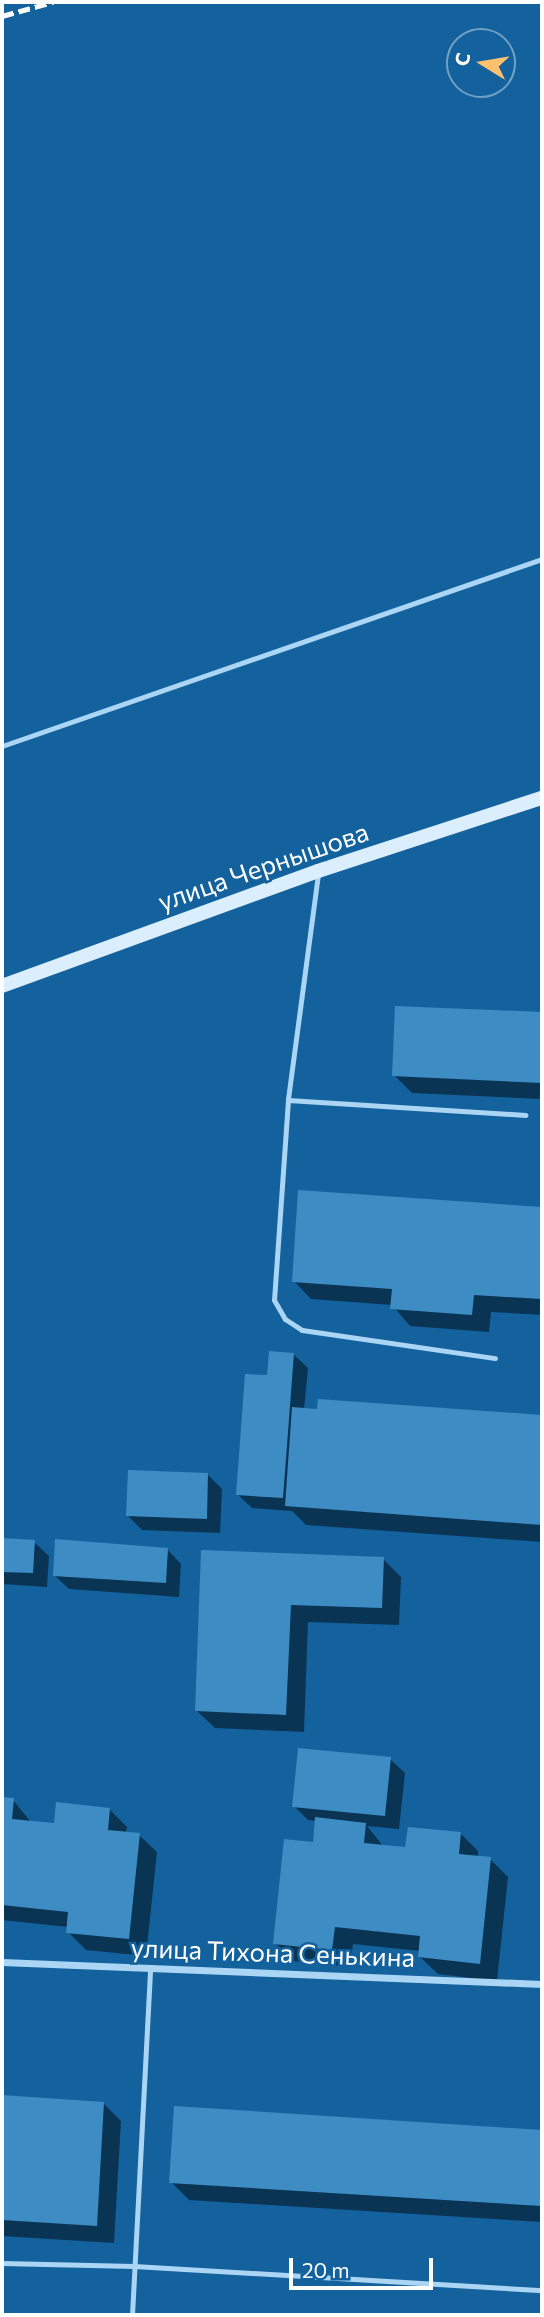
<!DOCTYPE html>
<html>
<head>
<meta charset="utf-8">
<style>
	body { margin:0 }
	#map { position:relative; width:544px; height:2317px; overflow:hidden; background:#13629d; font-family:Commissioner,sans-serif }
	div>[style] { position:absolute }
	.shadow>* { inset:0; background:#0007 }
	.building>* { inset:0; background:#3d8cc4 }
	.service>* { height:5px; margin:-2.5px; padding:0 2.5px; transform-origin:2.5px; border-radius:2.5px; background:#aad5f4 }
	.minor>* { height:7px; margin:-3.5px; padding:0 3.5px; transform-origin:3.5px; border-radius:3.5px; background:#aad5f4 }
	.secondary>* { height:14px; margin:-7px; padding:0 7px; transform-origin:7px; border-radius:7px; background:#daeefd }
	.rail>* { height:5px; margin-top:-2.5px; transform-origin:0; background:repeating-linear-gradient(90deg,#fff 0 12px,transparent 0 17px) }
	span { translate:-50% -50%; white-space:nowrap; text-align:center; line-height:1.15; -webkit-text-stroke:5px #13629d; paint-order:stroke }
	.street-label { font-size:26px; color:#fff }
	.frame { position:absolute; inset:0; border:4px solid #fff; pointer-events:none }
	.north { position:absolute; left:446px; top:28px; width:70px; height:70px; box-sizing:border-box; background:#13629d; border:2px solid #71a1c4; border-radius:50%; rotate:281deg; font-size:19px; font-weight:700; line-height:28px; text-align:center; color:#fff }
	.north::after { content:''; display:block; margin:auto; width:24px; height:32px; background:#ffc16d; clip-path:polygon(50% 0,100% 100%,50% 72%,0 100%) }
	.scale { position:absolute; left:289px; top:2258px; width:144px; height:32px; box-sizing:border-box; border:4px solid #fff; border-top:0; padding-left:9px; font-size:21px; line-height:24px; white-space:nowrap; color:#fff; -webkit-text-stroke:5px #13629d; paint-order:stroke }
</style>
</head>
<body>
<div id="map">
	<div class="shadow">
		<i style="clip-path:polygon(397px 1007px,542px 1014px,542px 1099px,412px 1093px,394px 1075px)"></i>
		<i style="clip-path:polygon(300px 1192px,542px 1208px,542px 1315px,491px 1312px,489px 1332px,410px 1326px,392px 1305px,311px 1299px,294px 1281px)"></i>
		<i style="clip-path:polygon(293px 1354px,308px 1368px,304px 1410px,319px 1411px,319px 1400px,542px 1417px,542px 1542px,306px 1525px,292px 1511px,252px 1508px,237px 1494px,269px 1377px)"></i>
		<i style="clip-path:polygon(207px 1474px,222px 1489px,220px 1533px,142px 1530px,128px 1516px)"></i>
		<i style="clip-path:polygon(2px 1540px,34px 1542px,49px 1556px,47px 1587px,2px 1584px)"></i>
		<i style="clip-path:polygon(167px 1549px,181px 1564px,179px 1597px,69px 1589px,54px 1575px)"></i>
		<i style="clip-path:polygon(203px 1552px,383px 1559px,401px 1577px,399px 1625px,308px 1622px,304px 1732px,215px 1728px,197px 1711px)"></i>
		<i style="clip-path:polygon(390px 1759px,405px 1773px,399px 1829px,367px 1826px,383px 1846px,407px 1849px,460px 1833px,478px 1851px,478px 1857px,490px 1859px,508px 1877px,497px 1981px,438px 1974px,420px 1957px,420px 1951px,353px 1944px,350px 1967px,293px 1961px,275px 1943px,314px 1844px,317px 1821px,308px 1820px,294px 1806px)"></i>
		<i style="clip-path:polygon(2px 1799px,13px 1800px,31px 1822px,56px 1825px,109px 1809px,127px 1827px,126px 1833px,139px 1835px,157px 1852px,146px 1956px,86px 1950px,68px 1932px,68px 1927px,2px 1920px)"></i>
		<i style="clip-path:polygon(2px 2097px,103px 2103px,121px 2121px,114px 2243px,2px 2236px)"></i>
		<i style="clip-path:polygon(176px 2108px,542px 2131px,542px 2222px,189px 2200px,171px 2182px)"></i>
	</div>
	<div class="building">
		<i style="clip-path:polygon(395px 1006px,542px 1012px,542px 1083px,392px 1076px)"></i>
		<i style="clip-path:polygon(298px 1190px,542px 1207px,541px 1299px,474px 1295px,472px 1315px,390px 1309px,392px 1289px,292px 1282px)"></i>
		<i style="clip-path:polygon(269px 1351px,294px 1353px,283px 1498px,236px 1495px,245px 1374px,267px 1375px)"></i>
		<i style="clip-path:polygon(318px 1399px,542px 1415px,542px 1525px,285px 1506px,292px 1407px,317px 1409px)"></i>
		<i style="clip-path:polygon(128px 1470px,208px 1473px,207px 1519px,126px 1516px)"></i>
		<i style="clip-path:polygon(2px 1538px,35px 1540px,33px 1573px,2px 1572px)"></i>
		<i style="clip-path:polygon(55px 1539px,168px 1548px,166px 1583px,53px 1576px)"></i>
		<i style="clip-path:polygon(201px 1550px,384px 1557px,382px 1608px,291px 1605px,286px 1715px,195px 1711px)"></i>
		<i style="clip-path:polygon(298px 1748px,391px 1757px,385px 1816px,292px 1807px)"></i>
		<i style="clip-path:polygon(2px 1797px,14px 1798px,12px 1819px,54px 1823px,56px 1802px,110px 1808px,108px 1830px,140px 1833px,129px 1939px,66px 1933px,68px 1912px,2px 1905px)"></i>
		<i style="clip-path:polygon(315px 1817px,366px 1823px,364px 1843px,405px 1847px,408px 1827px,461px 1832px,459px 1854px,491px 1857px,480px 1964px,418px 1957px,420px 1936px,335px 1927px,332px 1950px,273px 1944px,284px 1839px,313px 1842px)"></i>
		<i style="clip-path:polygon(2px 2095px,104px 2102px,97px 2226px,2px 2220px)"></i>
		<i style="clip-path:polygon(174px 2106px,542px 2130px,542px 2206px,169px 2183px)"></i>
	</div>
	<div class="service">
		<i style="left:2px;top:746px;width:571px;rotate:-19.1deg"></i>
		<i style="left:318px;top:874px;width:228px;rotate:97.6deg"></i>
		<i style="left:288px;top:1100px;width:238px;rotate:3.6deg"></i>
		<i style="left:288px;top:1100px;width:200px;rotate:94deg"></i>
		<i style="left:274px;top:1300px;width:22px;rotate:60deg"></i>
		<i style="left:285px;top:1319px;width:20px;rotate:33deg"></i>
		<i style="left:302px;top:1330px;width:195px;rotate:8.3deg"></i>
		<i style="left:2px;top:2263px;width:132px;rotate:1.3deg"></i>
		<i style="left:134px;top:2266px;width:409px;rotate:3.4deg"></i>
		<i style="left:132px;top:2315px;width:347px;rotate:-87deg"></i>
	</div>
	<div class="minor">
		<i style="left:2px;top:1962px;width:540px;rotate:2.33deg"></i>
	</div>
	<div class="secondary">
		<i style="left:2px;top:986px;width:336px;rotate:-20deg"></i>
		<i style="left:318px;top:871px;width:236px;rotate:-18.1deg"></i>
	</div>
	<div class="rail">
		<i style="left:2px;top:16px;width:53px;rotate:-15.4deg"></i>
	</div>
	<div class="street-label">
		<span style="left:263px;top:866px;rotate:-19deg">улица Чернышова</span>
		<span style="left:273px;top:1952px;rotate:2deg">улица Тихона Сенькина</span>
	</div>
	<div class="frame"></div>
	<div class="north">С</div>
	<div class="scale">20 m</div>
</div>
</body>
</html>
